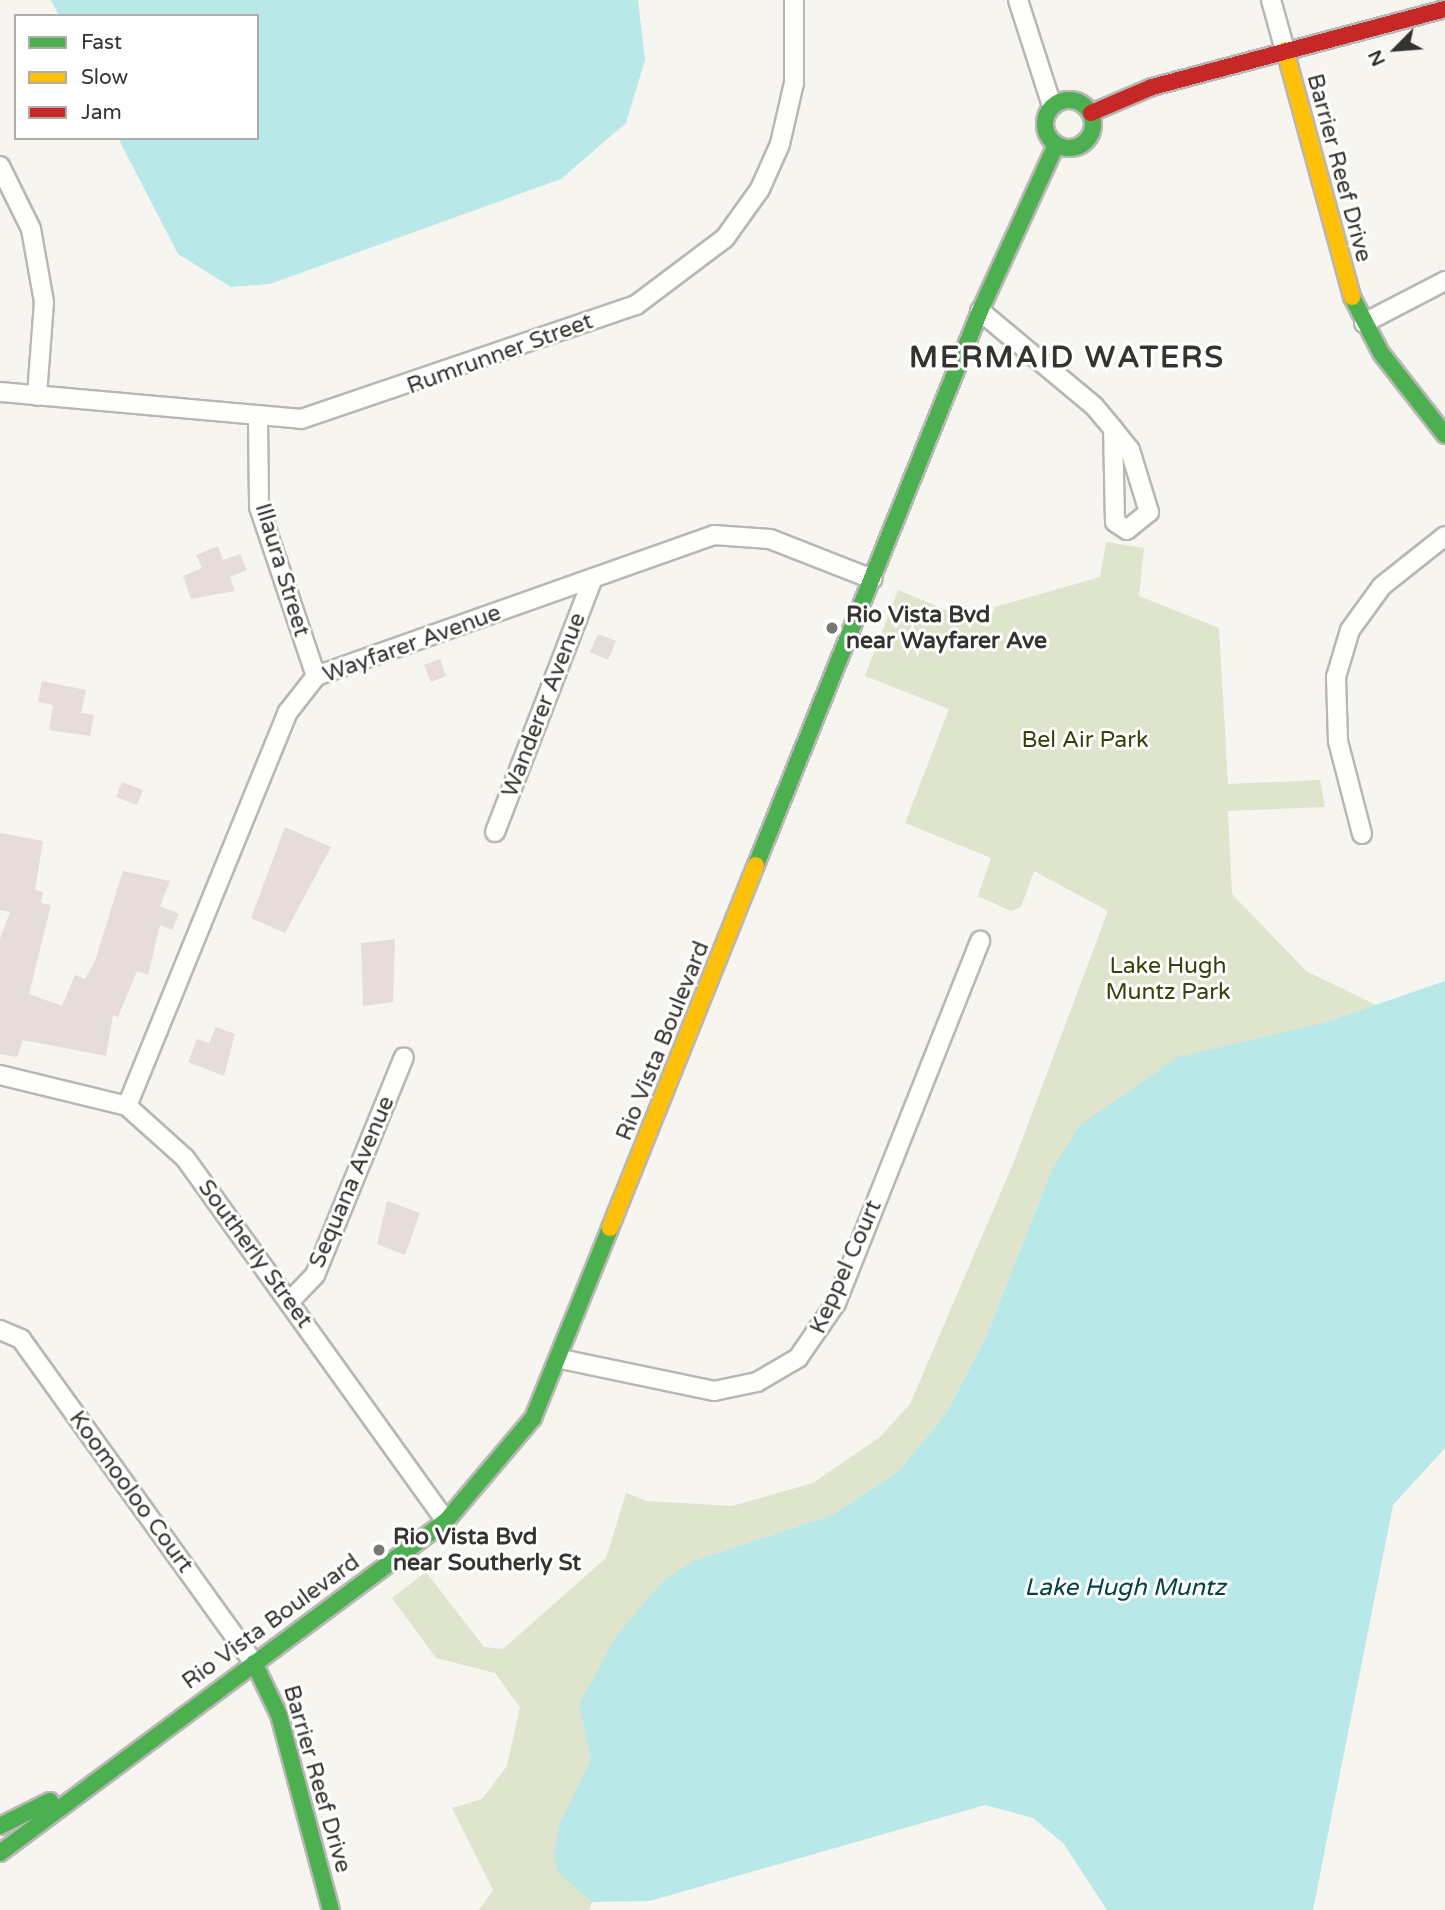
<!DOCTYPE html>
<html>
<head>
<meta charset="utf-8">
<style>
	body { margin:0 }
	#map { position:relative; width:1445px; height:1910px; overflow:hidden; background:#f7f5f0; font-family:"Varela Round",sans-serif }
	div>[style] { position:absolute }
	.green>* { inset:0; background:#dfe4cc }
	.water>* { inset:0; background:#b9e8e8 }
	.building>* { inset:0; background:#e6dcd8 }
	.roads { filter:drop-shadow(2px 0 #b9b7b4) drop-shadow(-2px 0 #b9b7b4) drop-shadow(0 2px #b9b7b4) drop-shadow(0 -2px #b9b7b4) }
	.street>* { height:18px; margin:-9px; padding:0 9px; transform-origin:9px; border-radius:9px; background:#fefefd }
	.fast>* { height:16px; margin:-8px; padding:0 8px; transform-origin:8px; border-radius:8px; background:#4caf50 }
	.fast>.ring { margin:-8px; padding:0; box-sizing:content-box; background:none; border:16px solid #4caf50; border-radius:50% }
	.slow>* { height:16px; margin:-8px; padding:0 8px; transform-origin:8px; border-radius:8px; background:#ffc107 }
	.jam>* { height:16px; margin:-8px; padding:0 8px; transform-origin:8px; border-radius:8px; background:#c62828 }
	.dots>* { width:19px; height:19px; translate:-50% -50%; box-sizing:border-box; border:4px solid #fff; border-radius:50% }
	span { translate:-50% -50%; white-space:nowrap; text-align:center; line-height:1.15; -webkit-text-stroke:6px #fff; paint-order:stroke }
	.street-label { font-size:23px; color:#34332f }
	.poi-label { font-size:23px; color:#34332f; font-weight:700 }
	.left { translate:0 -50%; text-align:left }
	.park-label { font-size:23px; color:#364209 }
	.water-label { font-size:24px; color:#004243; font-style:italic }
	.district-label { font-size:30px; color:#34332f; font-weight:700; letter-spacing:2px }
	.legend { position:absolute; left:14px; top:14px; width:245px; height:126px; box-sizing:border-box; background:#fff; border:2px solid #aeadac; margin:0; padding:9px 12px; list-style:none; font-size:21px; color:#34332f }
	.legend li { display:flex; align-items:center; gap:14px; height:35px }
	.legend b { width:35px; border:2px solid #aeadac }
	.north { position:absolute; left:1361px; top:14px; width:70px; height:70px; -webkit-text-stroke:5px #fff; paint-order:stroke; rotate:245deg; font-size:19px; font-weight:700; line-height:28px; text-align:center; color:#34332f }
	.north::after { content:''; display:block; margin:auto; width:24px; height:32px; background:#34332f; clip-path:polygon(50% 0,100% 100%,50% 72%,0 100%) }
</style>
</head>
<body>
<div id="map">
	<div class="green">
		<i style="clip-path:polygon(1106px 542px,1144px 548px,1139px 596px,1219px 628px,1228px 784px,1320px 780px,1325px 807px,1228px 811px,1232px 894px,1306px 971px,1376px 1005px,1323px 1023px,1051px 1172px,986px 1337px,947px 1412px,899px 1471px,832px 1515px,693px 1561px,662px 1582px,579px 1705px,591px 1760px,559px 1872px,592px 1902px,589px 1910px,479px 1910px,493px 1890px,452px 1808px,482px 1799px,507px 1766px,520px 1707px,495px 1673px,436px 1658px,392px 1598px,426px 1572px,484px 1647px,503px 1649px,606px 1558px,626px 1493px,647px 1501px,732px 1506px,813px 1483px,880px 1437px,910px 1404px,1013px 1164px,1108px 911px,1034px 871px,1021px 907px,1011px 911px,978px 896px,991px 858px,905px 823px,949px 709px,865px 676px,898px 590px,987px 627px,995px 607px,1100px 577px)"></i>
	</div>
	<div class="water">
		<i style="clip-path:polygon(51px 0,638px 0,645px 60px,626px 123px,561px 179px,270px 284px,231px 287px,178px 254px,118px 138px,257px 138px,257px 16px,59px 16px)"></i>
		<i style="clip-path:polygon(1445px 981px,1445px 1448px,1393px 1505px,1313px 1910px,1107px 1910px,1064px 1844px,1033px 1818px,985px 1805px,650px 1901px,592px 1902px,558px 1872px,554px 1854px,560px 1824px,591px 1760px,579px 1705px,615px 1638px,662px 1582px,693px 1561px,832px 1515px,899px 1471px,947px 1412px,986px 1337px,1051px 1172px,1079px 1126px,1178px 1057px,1323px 1023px)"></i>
	</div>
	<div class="building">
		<i style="clip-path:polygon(218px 546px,223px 560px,240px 554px,247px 570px,230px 577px,235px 591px,191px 599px,183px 576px,202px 568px,196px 555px)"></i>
		<i style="clip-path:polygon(598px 634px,616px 641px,608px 660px,590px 652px)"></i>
		<i style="clip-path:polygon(440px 659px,446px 676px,431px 682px,424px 665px)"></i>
		<i style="clip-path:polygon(42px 681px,86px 690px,81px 713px,94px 715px,90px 736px,49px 730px,53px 705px,38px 702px)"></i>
		<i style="clip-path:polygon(122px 782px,143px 790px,137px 805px,116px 797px)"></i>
		<i style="clip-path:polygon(285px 827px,331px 847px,285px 933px,251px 918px)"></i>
		<i style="clip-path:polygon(0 833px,43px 841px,35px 890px,43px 892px,41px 903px,51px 905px,29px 994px,62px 1006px,75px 975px,85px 979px,95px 961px,123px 871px,170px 881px,160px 906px,179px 914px,172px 930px,160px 925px,148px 975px,137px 971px,118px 1017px,113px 1015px,106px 1056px,23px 1040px,17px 1057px,0 1054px,0 939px,10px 912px,0 910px)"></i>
		<i style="clip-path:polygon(395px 939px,393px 1002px,363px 1006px,361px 943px)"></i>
		<i style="clip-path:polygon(216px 1027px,235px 1034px,224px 1076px,188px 1062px,197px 1039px,209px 1043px)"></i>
		<i style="clip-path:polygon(387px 1201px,420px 1213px,405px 1255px,377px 1244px)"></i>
	</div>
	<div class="roads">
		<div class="street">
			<i style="left:1018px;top:0;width:111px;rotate:72.2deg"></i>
			<i style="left:1271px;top:0;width:52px;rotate:74.4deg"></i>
			<i style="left:0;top:166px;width:70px;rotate:63.8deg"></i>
			<i style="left:31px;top:229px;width:74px;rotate:79.9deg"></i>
			<i style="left:44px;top:302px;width:94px;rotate:94.3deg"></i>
			<i style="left:980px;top:311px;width:148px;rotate:39.8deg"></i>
			<i style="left:1094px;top:406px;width:30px;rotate:50deg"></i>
			<i style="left:1113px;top:429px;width:27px;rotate:51deg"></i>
			<i style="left:1130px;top:450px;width:65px;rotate:73deg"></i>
			<i style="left:1149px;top:512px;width:28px;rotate:141deg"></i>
			<i style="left:1127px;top:530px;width:14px;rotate:-146deg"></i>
			<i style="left:1115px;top:522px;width:93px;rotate:-91.2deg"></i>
			<i style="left:1364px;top:323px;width:91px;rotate:-27.4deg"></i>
			<i style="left:0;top:392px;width:302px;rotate:5.1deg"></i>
			<i style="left:301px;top:419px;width:354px;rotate:-18.8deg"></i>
			<i style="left:636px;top:305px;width:111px;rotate:-37deg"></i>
			<i style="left:725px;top:238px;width:60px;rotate:-54.5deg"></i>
			<i style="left:760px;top:189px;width:49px;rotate:-66deg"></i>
			<i style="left:780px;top:144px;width:63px;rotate:-77.1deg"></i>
			<i style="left:794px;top:83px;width:83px;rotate:-90deg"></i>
			<i style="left:258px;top:420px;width:87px;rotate:89.3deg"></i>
			<i style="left:259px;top:507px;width:178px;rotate:71.4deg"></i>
			<i style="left:495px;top:832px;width:272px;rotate:-68.9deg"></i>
			<i style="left:1362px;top:834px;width:96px;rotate:-104.5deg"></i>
			<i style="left:1338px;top:741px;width:64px;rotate:-91.8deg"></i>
			<i style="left:1336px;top:677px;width:49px;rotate:-73.4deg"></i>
			<i style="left:1350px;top:630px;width:54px;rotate:-54deg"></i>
			<i style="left:1382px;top:586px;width:80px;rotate:-38.4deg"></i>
			<i style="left:0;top:1075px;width:131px;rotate:13.7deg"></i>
			<i style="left:127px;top:1106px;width:78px;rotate:41.9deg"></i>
			<i style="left:185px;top:1158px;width:447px;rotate:54.3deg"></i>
			<i style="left:127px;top:1106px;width:426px;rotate:-67.8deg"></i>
			<i style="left:288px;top:712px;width:46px;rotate:-52.1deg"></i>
			<i style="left:316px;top:676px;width:422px;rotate:-19.5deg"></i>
			<i style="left:714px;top:535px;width:56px;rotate:4.1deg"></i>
			<i style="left:770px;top:539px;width:110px;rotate:21.4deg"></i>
			<i style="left:290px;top:1301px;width:36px;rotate:-46deg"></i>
			<i style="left:315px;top:1275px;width:235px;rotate:-67.8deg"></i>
			<i style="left:0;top:1330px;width:23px;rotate:23deg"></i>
			<i style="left:21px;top:1339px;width:399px;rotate:54.3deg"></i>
			<i style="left:561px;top:1359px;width:156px;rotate:11.8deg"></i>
			<i style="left:714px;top:1391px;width:44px;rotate:-11.8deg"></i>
			<i style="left:757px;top:1382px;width:48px;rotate:-30.3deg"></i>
			<i style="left:798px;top:1358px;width:67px;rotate:-55.4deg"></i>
			<i style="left:836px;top:1303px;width:390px;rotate:-68.3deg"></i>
		</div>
		<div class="fast">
			<i class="ring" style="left:1045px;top:100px;width:32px;height:32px"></i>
			<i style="left:1352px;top:297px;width:63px;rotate:62.6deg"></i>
			<i style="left:1381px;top:353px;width:104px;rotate:52deg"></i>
			<i style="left:756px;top:865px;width:598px;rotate:-67.98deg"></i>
			<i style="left:980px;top:311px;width:183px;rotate:-65.4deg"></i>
			<i style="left:254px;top:1663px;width:58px;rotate:64.3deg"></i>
			<i style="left:279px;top:1715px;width:202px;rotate:75.1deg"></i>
			<i style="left:0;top:1826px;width:56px;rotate:-26.6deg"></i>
			<i style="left:0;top:1853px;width:556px;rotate:-36.66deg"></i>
			<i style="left:446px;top:1521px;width:135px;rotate:-49.8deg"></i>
			<i style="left:533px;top:1418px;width:205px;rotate:-67.9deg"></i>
		</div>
		<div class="slow">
			<i style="left:1285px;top:50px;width:256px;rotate:74.8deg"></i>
			<i style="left:610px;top:1228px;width:391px;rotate:-68.1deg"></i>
		</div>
		<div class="jam">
			<i style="left:1091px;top:113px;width:66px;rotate:-23.1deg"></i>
			<i style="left:1152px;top:87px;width:303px;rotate:-14.9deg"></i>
		</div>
	</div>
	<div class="dots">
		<i style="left:832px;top:628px;background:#787773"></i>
		<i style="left:379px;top:1550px;background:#787773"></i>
	</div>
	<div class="street-label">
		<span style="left:1339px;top:168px;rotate:75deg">Barrier Reef Drive</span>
		<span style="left:500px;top:354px;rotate:-20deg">Rumrunner Street</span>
		<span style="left:282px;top:570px;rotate:73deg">Illaura Street</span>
		<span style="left:412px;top:644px;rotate:-20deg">Wayfarer Avenue</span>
		<span style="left:544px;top:705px;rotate:-69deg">Wanderer Avenue</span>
		<span style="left:663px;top:1041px;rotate:-68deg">Rio Vista Boulevard</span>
		<span style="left:352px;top:1182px;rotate:-67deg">Sequana Avenue</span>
		<span style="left:255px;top:1254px;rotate:54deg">Southerly Street</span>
		<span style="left:846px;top:1267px;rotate:-66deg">Keppel Court</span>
		<span style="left:131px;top:1492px;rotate:54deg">Koomooloo Court</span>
		<span style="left:271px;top:1622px;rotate:-36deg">Rio Vista Boulevard</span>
		<span style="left:317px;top:1779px;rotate:74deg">Barrier Reef Drive</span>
	</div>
	<div class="poi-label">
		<span class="left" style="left:846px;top:628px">Rio Vista Bvd<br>near Wayfarer Ave</span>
		<span class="left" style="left:393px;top:1550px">Rio Vista Bvd<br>near Southerly St</span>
	</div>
	<div class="park-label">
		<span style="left:1085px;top:740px">Bel Air Park</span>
		<span style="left:1168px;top:979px">Lake Hugh<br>Muntz Park</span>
	</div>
	<div class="water-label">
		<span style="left:1125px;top:1588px">Lake Hugh Muntz</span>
	</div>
	<div class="district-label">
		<span style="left:1067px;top:358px">MERMAID WATERS</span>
	</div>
	<ul class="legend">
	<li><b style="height:9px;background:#4caf50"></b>Fast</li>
	<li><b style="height:9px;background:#ffc107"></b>Slow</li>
	<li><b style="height:9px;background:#c62828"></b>Jam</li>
	</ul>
	<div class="north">N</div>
</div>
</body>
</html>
